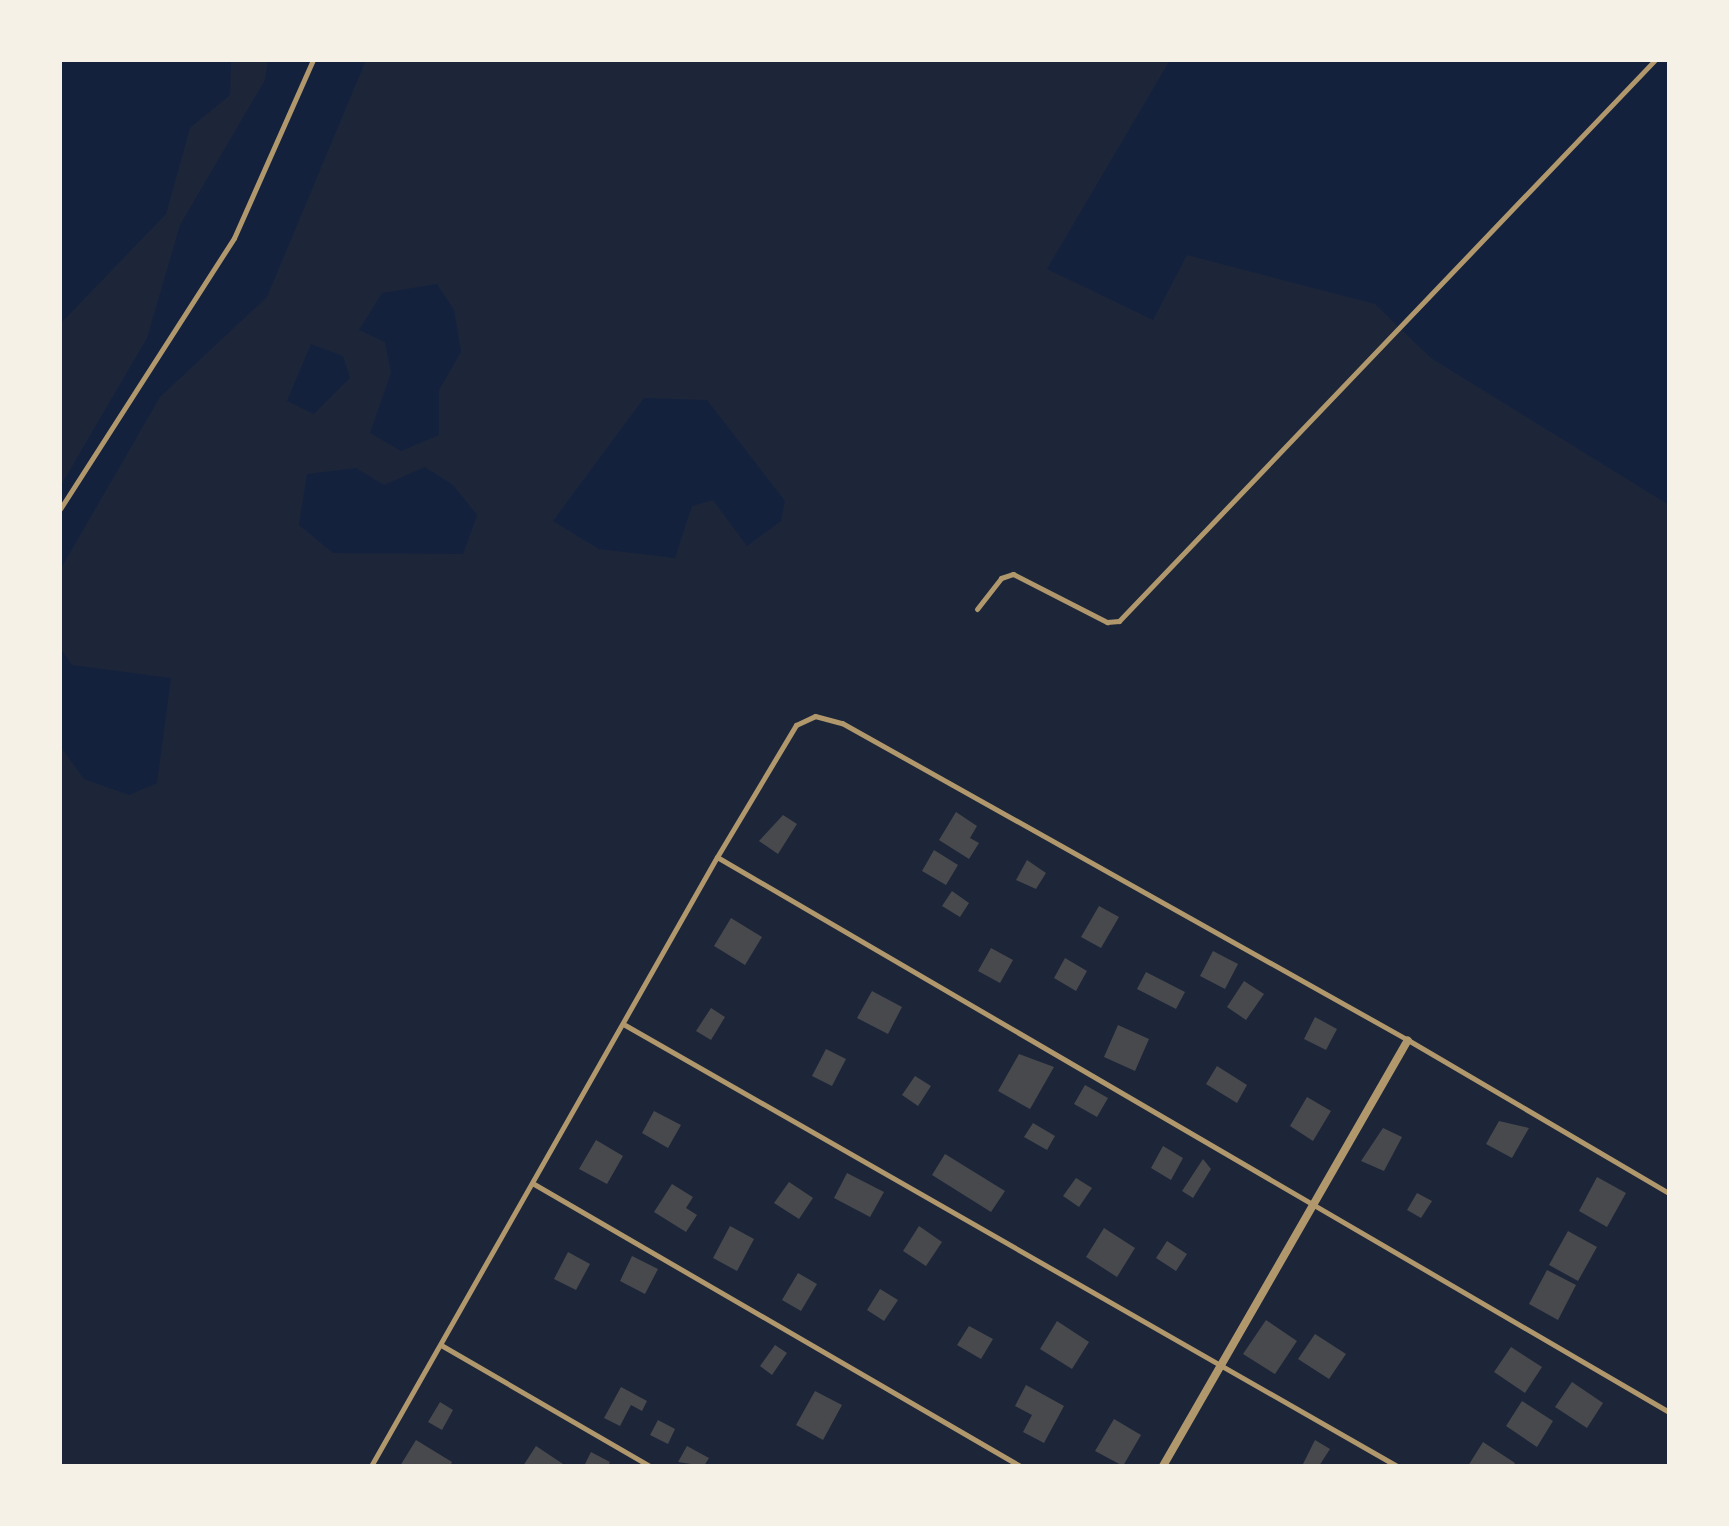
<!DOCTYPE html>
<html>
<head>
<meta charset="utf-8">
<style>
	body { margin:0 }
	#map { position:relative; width:1729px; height:1526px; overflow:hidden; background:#14213d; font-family:"Noto Sans",sans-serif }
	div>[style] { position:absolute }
	.green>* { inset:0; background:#1d2539 }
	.building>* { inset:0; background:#48494c }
	.service>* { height:5px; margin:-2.5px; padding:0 2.5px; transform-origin:2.5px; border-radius:2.5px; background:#b1986c }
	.minor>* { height:8px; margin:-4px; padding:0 4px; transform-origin:4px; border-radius:4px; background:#b1986c }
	span { translate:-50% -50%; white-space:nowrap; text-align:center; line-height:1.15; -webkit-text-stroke:8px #f6f1e7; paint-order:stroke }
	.frame { position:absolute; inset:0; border:62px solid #f6f1e7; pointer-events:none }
</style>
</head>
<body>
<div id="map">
	<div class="green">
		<i style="clip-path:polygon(231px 60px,268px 60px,265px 80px,180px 225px,147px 338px,60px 487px,60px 324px,166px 214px,190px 128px,230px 95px)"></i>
		<i style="clip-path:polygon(evenodd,366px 60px,1170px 60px,1047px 269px,1153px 320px,1187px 255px,1375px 304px,1431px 358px,1669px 505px,1669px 1466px,60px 1466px,60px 746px,84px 779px,129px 795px,157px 783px,171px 678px,72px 665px,60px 648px,60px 570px,160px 397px,267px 297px,366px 60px,437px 284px,454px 310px,461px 352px,439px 390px,439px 435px,401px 451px,370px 433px,391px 373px,385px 342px,359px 330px,382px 293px,437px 284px,366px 60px,311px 344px,343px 356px,350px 378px,314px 414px,287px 401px,311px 344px,366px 60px,644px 398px,707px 400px,785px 501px,781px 521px,747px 546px,713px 500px,692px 506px,675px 558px,599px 549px,553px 521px,644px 398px,366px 60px,425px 467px,453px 485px,477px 515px,463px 554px,333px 553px,299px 525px,307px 474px,356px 468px,384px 485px,425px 467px)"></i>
	</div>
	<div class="building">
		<i style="clip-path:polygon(956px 812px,977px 826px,970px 838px,979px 843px,969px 859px,939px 840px)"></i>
		<i style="clip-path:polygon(783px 815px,797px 824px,778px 854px,759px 841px)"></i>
		<i style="clip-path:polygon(934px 850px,958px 865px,946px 885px,922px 871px)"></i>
		<i style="clip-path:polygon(1027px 860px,1046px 873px,1036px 889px,1016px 880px)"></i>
		<i style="clip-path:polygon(952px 891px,969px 903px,960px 917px,942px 906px)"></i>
		<i style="clip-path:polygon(1099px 906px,1119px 917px,1101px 948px,1081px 937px)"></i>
		<i style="clip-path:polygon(731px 918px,762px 937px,745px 965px,714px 946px)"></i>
		<i style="clip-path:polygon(991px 948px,1013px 960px,1000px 983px,978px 971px)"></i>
		<i style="clip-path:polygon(1213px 951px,1238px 964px,1225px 989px,1200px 976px)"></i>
		<i style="clip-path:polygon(1065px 958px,1087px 971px,1076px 991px,1054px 978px)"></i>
		<i style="clip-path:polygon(1146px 972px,1185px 992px,1176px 1009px,1137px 989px)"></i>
		<i style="clip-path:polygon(1244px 981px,1264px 994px,1246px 1020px,1227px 1007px)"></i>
		<i style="clip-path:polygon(872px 991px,902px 1007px,888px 1034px,857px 1018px)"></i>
		<i style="clip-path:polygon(711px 1008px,725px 1017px,711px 1040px,696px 1031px)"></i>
		<i style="clip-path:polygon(1315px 1017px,1337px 1029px,1326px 1050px,1304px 1039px)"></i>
		<i style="clip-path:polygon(1118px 1025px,1149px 1039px,1135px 1071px,1104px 1057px)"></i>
		<i style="clip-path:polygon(826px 1049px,846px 1059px,832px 1086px,812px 1076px)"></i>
		<i style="clip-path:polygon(1019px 1054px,1054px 1067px,1030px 1109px,998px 1091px)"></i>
		<i style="clip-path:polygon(1217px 1066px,1247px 1085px,1237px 1103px,1206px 1084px)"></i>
		<i style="clip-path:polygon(915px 1076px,931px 1086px,918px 1106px,902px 1095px)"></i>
		<i style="clip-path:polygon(1085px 1085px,1108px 1098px,1097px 1117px,1074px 1104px)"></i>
		<i style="clip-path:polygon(1307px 1097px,1331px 1111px,1313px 1141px,1290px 1126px)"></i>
		<i style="clip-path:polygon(654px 1111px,681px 1125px,668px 1148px,642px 1133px)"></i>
		<i style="clip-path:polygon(1499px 1121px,1529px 1128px,1512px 1158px,1486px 1144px)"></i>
		<i style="clip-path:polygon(1033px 1123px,1055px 1136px,1047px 1150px,1024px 1137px)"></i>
		<i style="clip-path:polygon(1383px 1128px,1402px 1137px,1384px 1171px,1361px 1161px)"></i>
		<i style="clip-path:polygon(596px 1140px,623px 1156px,607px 1184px,579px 1169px)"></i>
		<i style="clip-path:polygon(1163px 1146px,1183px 1158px,1171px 1180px,1151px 1168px)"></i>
		<i style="clip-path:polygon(945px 1154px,1005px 1191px,991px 1212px,932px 1175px)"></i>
		<i style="clip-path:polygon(1203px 1159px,1211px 1169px,1193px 1198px,1182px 1191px)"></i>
		<i style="clip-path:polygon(847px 1173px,884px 1192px,870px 1217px,834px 1198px)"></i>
		<i style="clip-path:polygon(1597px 1177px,1626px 1193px,1607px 1227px,1579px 1211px)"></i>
		<i style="clip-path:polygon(1076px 1178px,1092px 1188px,1079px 1207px,1063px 1196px)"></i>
		<i style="clip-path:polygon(789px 1182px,813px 1198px,799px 1219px,774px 1203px)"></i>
		<i style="clip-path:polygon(672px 1184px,693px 1197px,686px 1208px,697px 1215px,686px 1232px,654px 1212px)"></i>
		<i style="clip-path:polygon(1417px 1193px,1432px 1201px,1421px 1218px,1407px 1210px)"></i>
		<i style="clip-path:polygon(730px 1226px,754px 1239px,737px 1271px,713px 1258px)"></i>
		<i style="clip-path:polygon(919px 1226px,942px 1242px,926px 1266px,903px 1251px)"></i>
		<i style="clip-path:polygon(1104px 1228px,1135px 1248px,1117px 1277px,1086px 1257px)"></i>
		<i style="clip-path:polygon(1568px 1231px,1597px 1247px,1578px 1281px,1549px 1265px)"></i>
		<i style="clip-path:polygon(1167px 1241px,1187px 1254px,1176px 1271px,1156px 1258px)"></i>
		<i style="clip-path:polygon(568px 1252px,590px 1264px,576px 1290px,554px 1279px)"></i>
		<i style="clip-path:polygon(632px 1256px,658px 1269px,645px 1294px,620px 1281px)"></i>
		<i style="clip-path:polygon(1547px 1270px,1576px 1285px,1558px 1320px,1529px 1304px)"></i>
		<i style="clip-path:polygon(798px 1273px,817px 1284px,801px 1311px,782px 1300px)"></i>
		<i style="clip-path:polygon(880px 1289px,898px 1300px,884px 1321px,867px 1310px)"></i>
		<i style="clip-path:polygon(1266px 1320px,1297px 1341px,1275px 1374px,1243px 1354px)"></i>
		<i style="clip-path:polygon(1057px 1321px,1089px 1342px,1072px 1369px,1040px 1349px)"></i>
		<i style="clip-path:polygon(969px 1326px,993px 1339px,981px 1359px,957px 1345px)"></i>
		<i style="clip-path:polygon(1315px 1334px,1346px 1354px,1329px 1379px,1298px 1359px)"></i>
		<i style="clip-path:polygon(775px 1345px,787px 1353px,772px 1375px,760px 1366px)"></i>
		<i style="clip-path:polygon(1511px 1347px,1542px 1367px,1525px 1393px,1494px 1372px)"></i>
		<i style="clip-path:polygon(1572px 1382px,1603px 1403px,1587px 1428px,1555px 1407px)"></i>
		<i style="clip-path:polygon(1026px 1385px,1064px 1406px,1044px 1443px,1023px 1432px,1032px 1415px,1015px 1406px)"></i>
		<i style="clip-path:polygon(621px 1387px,647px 1401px,642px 1411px,631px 1405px,620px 1426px,604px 1418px)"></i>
		<i style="clip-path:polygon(815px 1391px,842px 1405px,823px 1440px,796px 1425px)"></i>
		<i style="clip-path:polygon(1522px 1401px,1553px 1421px,1537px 1447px,1506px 1426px)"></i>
		<i style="clip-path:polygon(440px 1402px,453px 1410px,442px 1430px,428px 1422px)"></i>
		<i style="clip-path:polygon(1114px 1419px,1141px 1435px,1123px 1466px,1095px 1451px)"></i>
		<i style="clip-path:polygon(658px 1420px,675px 1429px,668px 1444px,650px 1435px)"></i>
		<i style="clip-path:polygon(416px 1440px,452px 1462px,450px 1466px,400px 1466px)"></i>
		<i style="clip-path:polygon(1315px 1440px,1330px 1449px,1319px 1466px,1302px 1466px)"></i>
		<i style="clip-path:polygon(1483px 1442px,1515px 1463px,1513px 1466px,1468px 1466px)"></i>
		<i style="clip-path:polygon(536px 1446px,566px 1466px,523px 1466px)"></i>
		<i style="clip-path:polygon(687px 1446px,709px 1458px,704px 1466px,678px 1462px)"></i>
		<i style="clip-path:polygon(591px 1452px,610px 1462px,608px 1466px,584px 1466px)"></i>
	</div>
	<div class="service">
		<i style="left:60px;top:509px;width:322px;rotate:-57.3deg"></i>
		<i style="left:234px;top:238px;width:195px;rotate:-66.1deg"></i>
		<i style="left:977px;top:609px;width:39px;rotate:-52deg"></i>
		<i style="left:1001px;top:578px;width:13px;rotate:-18deg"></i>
		<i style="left:1013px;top:574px;width:106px;rotate:27.1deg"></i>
		<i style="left:1107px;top:622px;width:12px;rotate:-5deg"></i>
		<i style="left:1119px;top:621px;width:776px;rotate:-46.31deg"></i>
		<i style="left:717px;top:857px;width:1102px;rotate:30.24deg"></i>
		<i style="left:625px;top:1025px;width:889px;rotate:29.74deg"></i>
		<i style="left:534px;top:1184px;width:562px;rotate:30.12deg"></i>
		<i style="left:441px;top:1345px;width:241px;rotate:30.1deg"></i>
		<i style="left:371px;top:1466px;width:700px;rotate:-60.4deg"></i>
		<i style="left:717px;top:857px;width:154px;rotate:-59.1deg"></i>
		<i style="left:796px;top:725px;width:21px;rotate:-25deg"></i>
		<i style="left:815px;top:716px;width:28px;rotate:15deg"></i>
		<i style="left:842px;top:723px;width:649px;rotate:29.25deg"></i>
		<i style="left:1408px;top:1040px;width:303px;rotate:30.4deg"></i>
	</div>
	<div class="minor">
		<i style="left:1163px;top:1466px;width:491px;rotate:-60.1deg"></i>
	</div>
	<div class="frame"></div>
</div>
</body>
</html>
